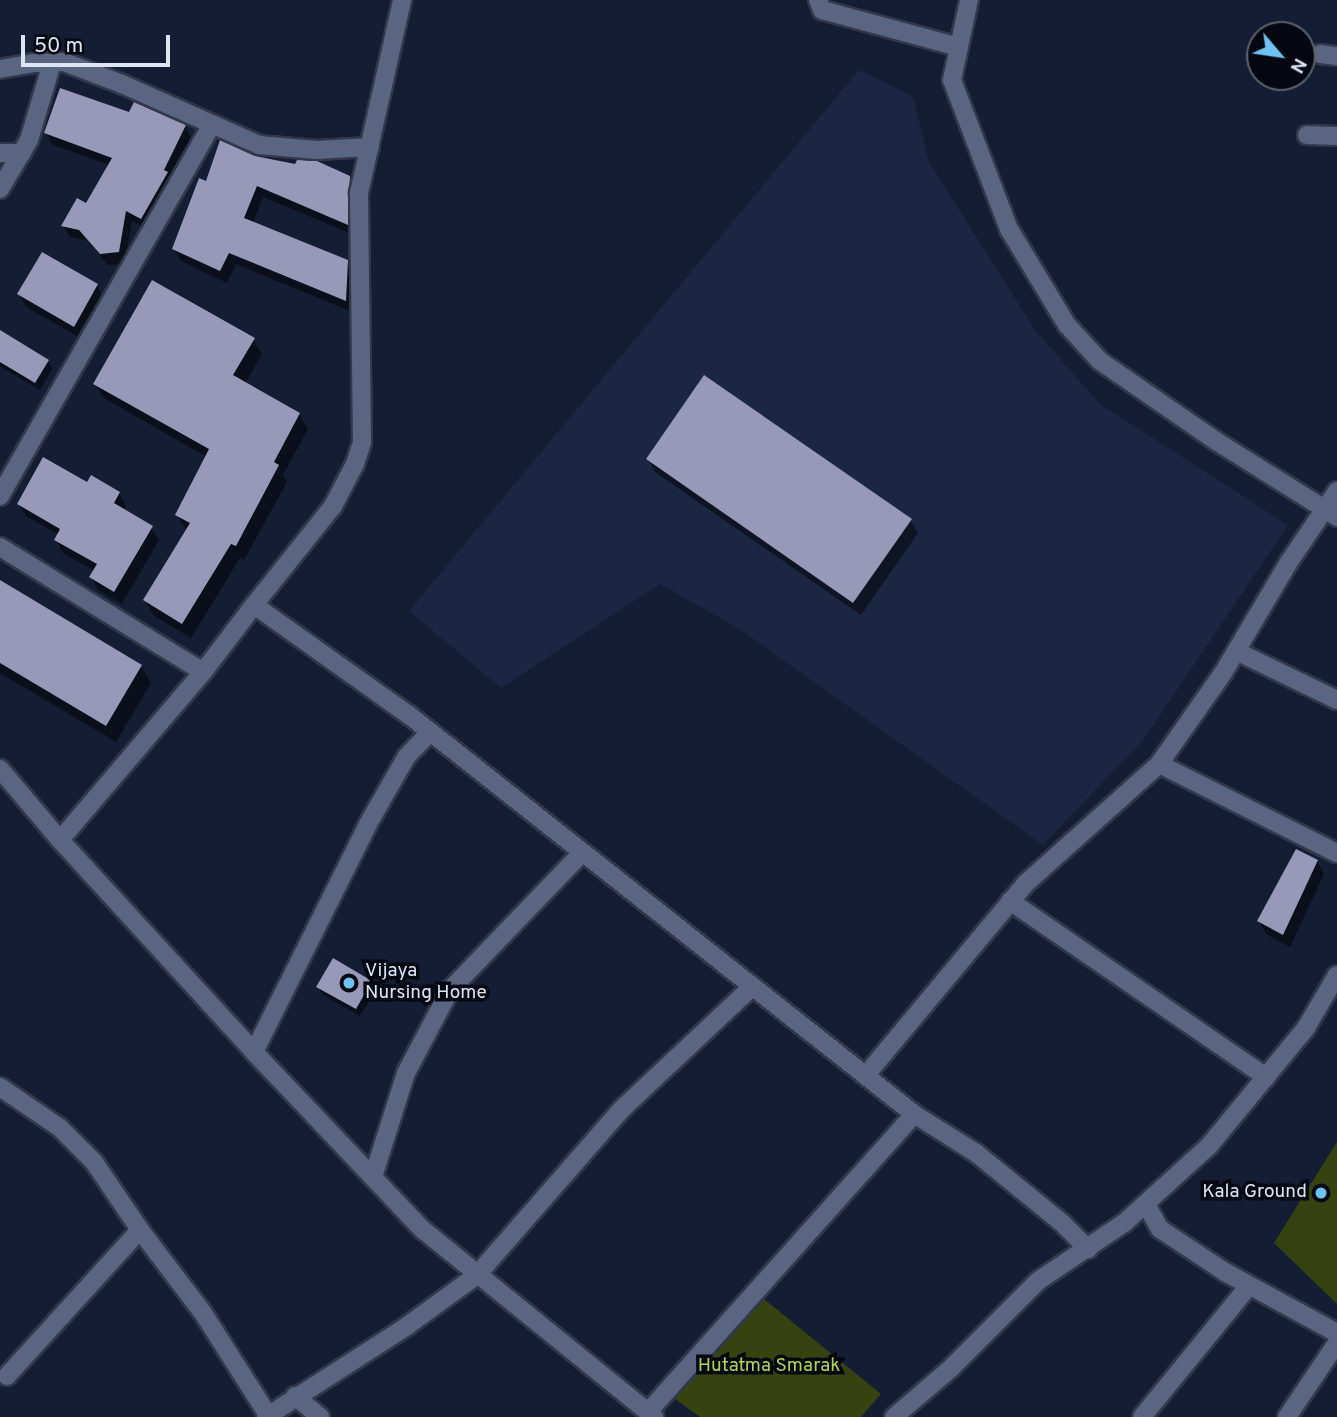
<!DOCTYPE html>
<html>
<head>
<meta charset="utf-8">
<style>
	body { margin:0 }
	#map { position:relative; width:1337px; height:1417px; overflow:hidden; background:#141d34; font-family:Overpass,sans-serif }
	div>[style] { position:absolute }
	.built>* { inset:0; background:#1b2643 }
	.green>* { inset:0; background:#364310 }
	.shadow>* { inset:0; background:#0007 }
	.building>* { inset:0; background:#9898b8 }
	.roads { filter:drop-shadow(2px 0 #32374b) drop-shadow(-2px 0 #32374b) drop-shadow(0 2px #32374b) drop-shadow(0 -2px #32374b) }
	.minor>* { height:18px; margin:-9px; padding:0 9px; transform-origin:9px; border-radius:9px; background:#5a6581 }
	.tertiary>* { height:18px; margin:-9px; padding:0 9px; transform-origin:9px; border-radius:9px; background:#5a6581 }
	.dots>* { width:19px; height:19px; translate:-50% -50%; box-sizing:border-box; border:4px solid #050811; border-radius:50% }
	span { translate:-50% -50%; white-space:nowrap; text-align:center; line-height:1.15; -webkit-text-stroke:7px #050811; paint-order:stroke }
	.poi-label { font-size:19px; color:#dde4f4 }
	.left { translate:0 -50%; text-align:left }
	.right { translate:-100% -50%; text-align:right }
	.park-label { font-size:19px; color:#b2d455 }
	.north { position:absolute; left:1246px; top:21px; width:70px; height:70px; box-sizing:border-box; background:#050811; border:2px solid #5b606c; border-radius:50%; rotate:119deg; font-size:19px; font-weight:700; line-height:28px; text-align:center; color:#dde4f4 }
	.north::after { content:''; display:block; margin:auto; width:24px; height:32px; background:#6fc2f4; clip-path:polygon(50% 0,100% 100%,50% 72%,0 100%) }
	.scale { position:absolute; left:21px; top:35px; width:149px; height:32px; box-sizing:border-box; border:4px solid #dde4f4; border-top:0; padding-left:9px; font-size:21px; line-height:24px; white-space:nowrap; color:#dde4f4; -webkit-text-stroke:5px #050811; paint-order:stroke }
</style>
</head>
<body>
<div id="map">
	<div class="built">
		<i style="clip-path:polygon(859px 70px,913px 97px,929px 162px,1035px 330px,1100px 404px,1288px 525px,1144px 739px,1043px 845px,738px 628px,660px 584px,501px 688px,409px 611px)"></i>
	</div>
	<div class="green">
		<i style="clip-path:polygon(1337px 1142px,1337px 1304px,1274px 1243px)"></i>
		<i style="clip-path:polygon(764px 1299px,881px 1394px,861px 1417px,700px 1417px,671px 1396px)"></i>
	</div>
	<div class="shadow">
		<i style="clip-path:polygon(130px 115px,185px 126px,191px 138px,148px 230px,132px 221px,125px 264px,108px 265px,88px 241px,70px 237px,63px 226px,86px 206px,110px 165px,53px 145px,46px 133px)"></i>
		<i style="clip-path:polygon(254px 157px,349px 177px,356px 190px,354px 235px,263px 197px,253px 223px,347px 262px,354px 274px,352px 312px,236px 264px,227px 283px,181px 261px,174px 249px,207px 183px)"></i>
		<i style="clip-path:polygon(97px 286px,104px 298px,81px 338px,26px 307px,19px 294px)"></i>
		<i style="clip-path:polygon(0 332px,48px 361px,52px 369px,40px 390px,0 366px)"></i>
		<i style="clip-path:polygon(253px 339px,262px 354px,245px 384px,299px 414px,308px 429px,283px 475px,287px 482px,244px 560px,240px 558px,191px 638px,153px 615px,145px 600px,187px 531px,177px 515px,207px 457px,104px 398px,95px 384px)"></i>
		<i style="clip-path:polygon(648px 459px,910px 520px,918px 533px,861px 615px,655px 472px)"></i>
		<i style="clip-path:polygon(88px 485px,119px 493px,126px 506px,123px 511px,151px 528px,159px 540px,122px 604px,98px 590px,91px 577px,95px 571px,63px 553px,56px 540px,59px 535px,26px 516px,19px 504px)"></i>
		<i style="clip-path:polygon(0 582px,141px 666px,151px 683px,116px 742px,0 673px)"></i>
		<i style="clip-path:polygon(1317px 861px,1324px 874px,1290px 947px,1266px 934px,1259px 921px)"></i>
		<i style="clip-path:polygon(371px 982px,376px 990px,360px 1016px,323px 995px,318px 987px)"></i>
	</div>
	<div class="building">
		<i style="clip-path:polygon(60px 88px,129px 112px,134px 102px,186px 125px,164px 170px,168px 172px,141px 219px,126px 211px,119px 252px,100px 254px,79px 230px,61px 226px,77px 198px,86px 203px,112px 158px,44px 133px)"></i>
		<i style="clip-path:polygon(220px 140px,255px 156px,295px 164px,297px 160px,317px 161px,350px 176px,348px 225px,257px 186px,244px 218px,348px 260px,346px 301px,229px 253px,220px 271px,172px 249px,199px 178px,206px 181px)"></i>
		<i style="clip-path:polygon(42px 252px,98px 284px,74px 327px,17px 294px)"></i>
		<i style="clip-path:polygon(152px 280px,255px 338px,233px 375px,300px 413px,274px 462px,279px 465px,236px 546px,231px 544px,182px 624px,143px 600px,190px 523px,175px 515px,209px 449px,93px 384px)"></i>
		<i style="clip-path:polygon(0 330px,49px 360px,35px 383px,0 362px)"></i>
		<i style="clip-path:polygon(704px 375px,912px 519px,853px 603px,646px 459px)"></i>
		<i style="clip-path:polygon(43px 457px,87px 482px,91px 475px,120px 492px,114px 503px,153px 526px,114px 592px,89px 577px,97px 564px,54px 540px,60px 529px,17px 504px)"></i>
		<i style="clip-path:polygon(0 580px,142px 665px,106px 726px,0 663px)"></i>
		<i style="clip-path:polygon(1296px 849px,1318px 860px,1283px 935px,1257px 921px)"></i>
		<i style="clip-path:polygon(333px 958px,372px 981px,356px 1009px,316px 987px)"></i>
	</div>
	<div class="roads">
		<div class="minor">
			<i style="left:818px;top:0;width:11px;rotate:68deg"></i>
			<i style="left:822px;top:10px;width:142px;rotate:15.1deg"></i>
			<i style="left:969px;top:0;width:82px;rotate:102deg"></i>
			<i style="left:952px;top:80px;width:160px;rotate:69.1deg"></i>
			<i style="left:1009px;top:229px;width:112px;rotate:58.9deg"></i>
			<i style="left:1067px;top:325px;width:49px;rotate:47.5deg"></i>
			<i style="left:1100px;top:361px;width:141px;rotate:34.6deg"></i>
			<i style="left:1216px;top:441px;width:143px;rotate:32.1deg"></i>
			<i style="left:1320px;top:54px;width:17px;rotate:7deg"></i>
			<i style="left:0;top:69px;width:34px;rotate:-10deg"></i>
			<i style="left:33px;top:63px;width:31px;rotate:-2deg"></i>
			<i style="left:64px;top:62px;width:62px;rotate:20.8deg"></i>
			<i style="left:122px;top:84px;width:150px;rotate:24deg"></i>
			<i style="left:259px;top:145px;width:58px;rotate:4.9deg"></i>
			<i style="left:317px;top:150px;width:53px;rotate:-3.2deg"></i>
			<i style="left:1307px;top:135px;width:30px;rotate:2deg"></i>
			<i style="left:0;top:153px;width:22px"></i>
			<i style="left:0;top:189px;width:57px;rotate:-59.4deg"></i>
			<i style="left:29px;top:140px;width:80px;rotate:-73.4deg"></i>
			<i style="left:1337px;top:491px;width:86px;rotate:124.1deg"></i>
			<i style="left:1289px;top:562px;width:129px;rotate:120.7deg"></i>
			<i style="left:1223px;top:673px;width:111px;rotate:125.1deg"></i>
			<i style="left:1159px;top:764px;width:199px;rotate:26.6deg"></i>
			<i style="left:0;top:496px;width:426px;rotate:-60.3deg"></i>
			<i style="left:0;top:547px;width:238px;rotate:31.6deg"></i>
			<i style="left:254px;top:605px;width:127px;rotate:-51.4deg"></i>
			<i style="left:333px;top:506px;width:47px;rotate:-62.4deg"></i>
			<i style="left:355px;top:464px;width:23px;rotate:-72deg"></i>
			<i style="left:362px;top:442px;width:249px;rotate:-90.7deg"></i>
			<i style="left:359px;top:193px;width:198px;rotate:-77.4deg"></i>
			<i style="left:1236px;top:651px;width:112px;rotate:25.9deg"></i>
			<i style="left:60px;top:840px;width:221px;rotate:-49.6deg"></i>
			<i style="left:203px;top:672px;width:84px;rotate:-52.7deg"></i>
			<i style="left:254px;top:605px;width:190px;rotate:35.4deg"></i>
			<i style="left:409px;top:715px;width:644px;rotate:38.31deg"></i>
			<i style="left:914px;top:1114px;width:73px;rotate:32.2deg"></i>
			<i style="left:976px;top:1153px;width:111px;rotate:39.1deg"></i>
			<i style="left:1062px;top:1223px;width:37px;rotate:45deg"></i>
			<i style="left:1010px;top:901px;width:311px;rotate:34.5deg"></i>
			<i style="left:254px;top:1052px;width:255px;rotate:-63.4deg"></i>
			<i style="left:368px;top:824px;width:78px;rotate:-60.2deg"></i>
			<i style="left:407px;top:756px;width:32px;rotate:-46deg"></i>
			<i style="left:866px;top:1075px;width:249px;rotate:-50.2deg"></i>
			<i style="left:1025px;top:884px;width:180px;rotate:-41.8deg"></i>
			<i style="left:0;top:1087px;width:73px;rotate:34.3deg"></i>
			<i style="left:60px;top:1128px;width:48px;rotate:45deg"></i>
			<i style="left:94px;top:1162px;width:82px;rotate:55.9deg"></i>
			<i style="left:373px;top:1177px;width:109px;rotate:-72.4deg"></i>
			<i style="left:406px;top:1073px;width:94px;rotate:-62.1deg"></i>
			<i style="left:450px;top:990px;width:190px;rotate:-46.1deg"></i>
			<i style="left:1146px;top:1204px;width:29px;rotate:61deg"></i>
			<i style="left:1160px;top:1229px;width:78px;rotate:33.5deg"></i>
			<i style="left:1225px;top:1272px;width:128px;rotate:28.6deg"></i>
			<i style="left:7px;top:1376px;width:197px;rotate:-47.7deg"></i>
			<i style="left:140px;top:1230px;width:104px;rotate:52.8deg"></i>
			<i style="left:203px;top:1313px;width:121px;rotate:57.5deg"></i>
			<i style="left:295px;top:1396px;width:33px;rotate:40deg"></i>
			<i style="left:648px;top:1412px;width:399px;rotate:-48.2deg"></i>
			<i style="left:266px;top:1417px;width:168px;rotate:-32.8deg"></i>
			<i style="left:407px;top:1326px;width:87px;rotate:-36.1deg"></i>
			<i style="left:477px;top:1275px;width:220px;rotate:-48.9deg"></i>
			<i style="left:622px;top:1109px;width:178px;rotate:-43.2deg"></i>
			<i style="left:894px;top:1417px;width:74px;rotate:-40.6deg"></i>
			<i style="left:950px;top:1369px;width:124px;rotate:-45deg"></i>
			<i style="left:1038px;top:1281px;width:104px;rotate:-34deg"></i>
			<i style="left:1124px;top:1223px;width:115px;rotate:-42.2deg"></i>
			<i style="left:1209px;top:1146px;width:153px;rotate:-50.6deg"></i>
			<i style="left:1306px;top:1028px;width:61px;rotate:-59.7deg"></i>
			<i style="left:1142px;top:1417px;width:169px;rotate:-50.8deg"></i>
			<i style="left:1287px;top:1417px;width:89px;rotate:-56deg"></i>
		</div>
		<div class="tertiary">
			<i style="left:0;top:769px;width:93px;rotate:49.8deg"></i>
			<i style="left:60px;top:840px;width:287px;rotate:47.5deg"></i>
			<i style="left:254px;top:1052px;width:244px;rotate:46.5deg"></i>
			<i style="left:422px;top:1229px;width:299px;rotate:39deg"></i>
		</div>
	</div>
	<div class="dots">
		<i style="left:349px;top:983px;background:#6fc2f4"></i>
		<i style="left:1321px;top:1193px;background:#6fc2f4"></i>
	</div>
	<div class="poi-label">
		<span class="left" style="left:365px;top:983px">Vijaya<br>Nursing Home</span>
		<span class="right" style="left:1307px;top:1193px">Kala Ground</span>
	</div>
	<div class="park-label">
		<span style="left:769px;top:1367px">Hutatma Smarak</span>
	</div>
	<div class="north">N</div>
	<div class="scale">50 m</div>
</div>
</body>
</html>
